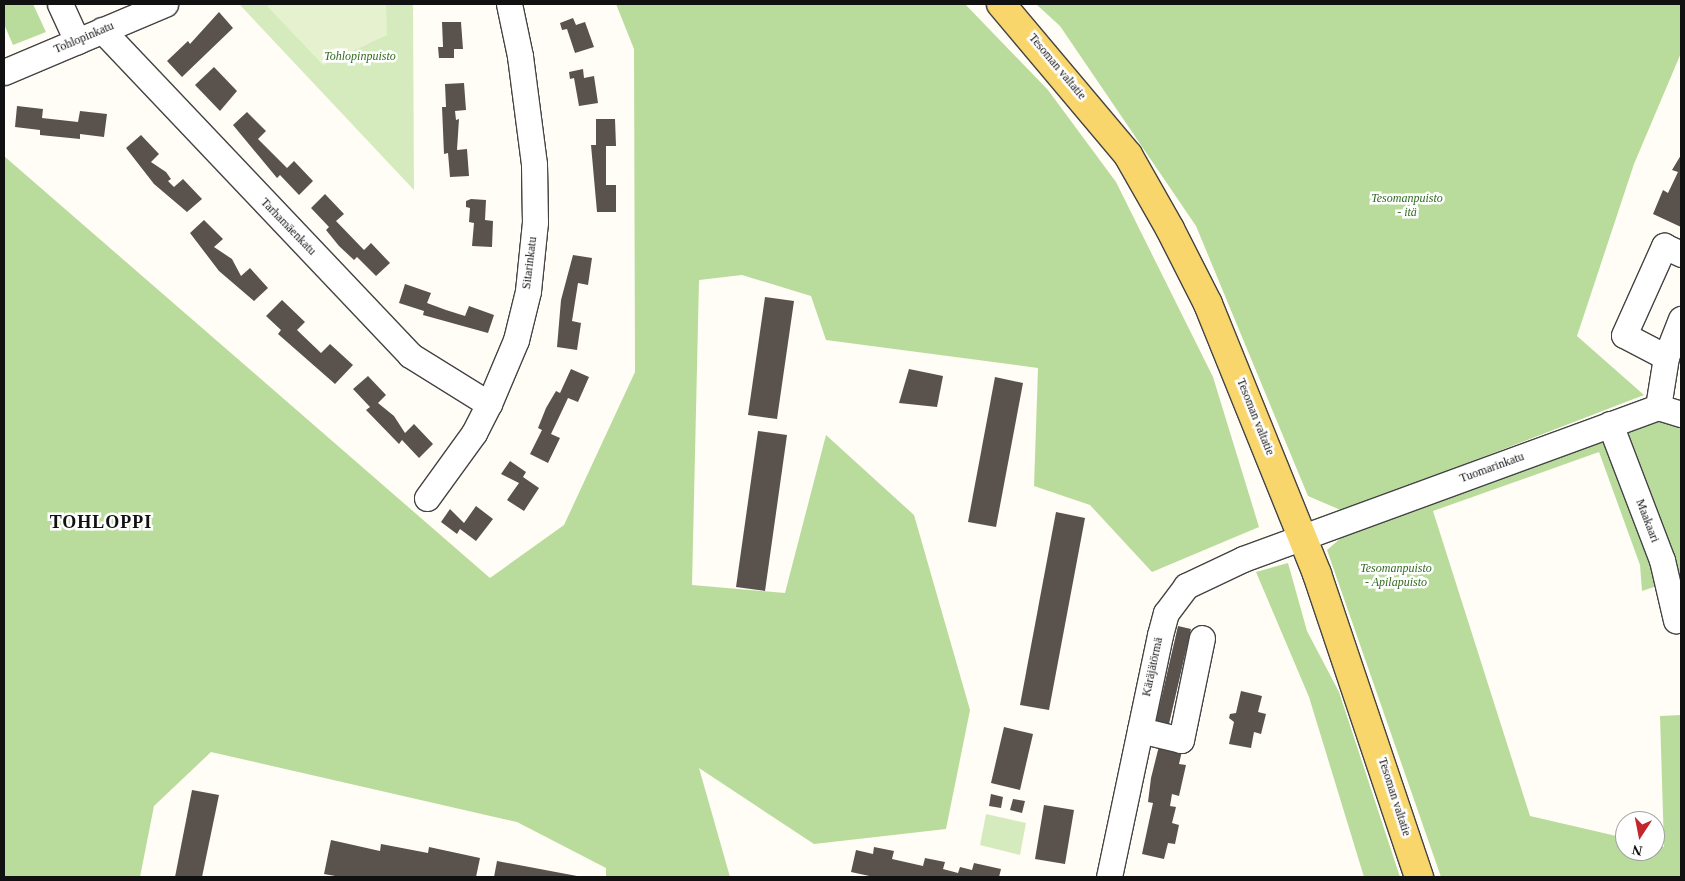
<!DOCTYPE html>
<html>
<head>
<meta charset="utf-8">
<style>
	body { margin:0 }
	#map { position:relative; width:1685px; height:881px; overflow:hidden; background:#fffdf5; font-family:Georgia,serif }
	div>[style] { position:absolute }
	.green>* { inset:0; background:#d5ebbd }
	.forest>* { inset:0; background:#b9dc9c }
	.pitch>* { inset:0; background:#e6f2cf }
	.building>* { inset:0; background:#5a524d }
	.roads { filter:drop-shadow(1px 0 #444) drop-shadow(-1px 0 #444) drop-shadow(0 1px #444) drop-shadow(0 -1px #444) }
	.minor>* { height:25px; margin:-12.5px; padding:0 12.5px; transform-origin:12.5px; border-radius:12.5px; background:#fff }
	.major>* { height:28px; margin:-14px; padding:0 14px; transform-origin:14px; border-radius:14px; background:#f9d66b }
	span { translate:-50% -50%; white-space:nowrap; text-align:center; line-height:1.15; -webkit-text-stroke:5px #fff; paint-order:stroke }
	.street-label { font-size:12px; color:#111 }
	.park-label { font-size:12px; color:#2f6b1f; font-style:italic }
	.district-label { font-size:18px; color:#111; font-weight:700; letter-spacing:1px }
	.frame { position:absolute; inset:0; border:5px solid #111; pointer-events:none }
	.north { position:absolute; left:1615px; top:811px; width:50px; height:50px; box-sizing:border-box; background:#fff; border:1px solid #a0a0a0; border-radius:50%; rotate:191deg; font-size:14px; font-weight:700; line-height:20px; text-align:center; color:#111 }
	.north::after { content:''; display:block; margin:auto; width:18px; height:22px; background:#c4262e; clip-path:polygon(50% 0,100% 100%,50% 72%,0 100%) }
</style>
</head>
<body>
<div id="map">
	<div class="green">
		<i style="clip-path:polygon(239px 4px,413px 4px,414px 190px)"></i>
		<i style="clip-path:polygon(986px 814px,1026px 823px,1020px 855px,980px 845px)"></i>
	</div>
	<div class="forest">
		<i style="clip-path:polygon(4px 4px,33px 4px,46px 32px,13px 45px,4px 24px)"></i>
		<i style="clip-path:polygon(616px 4px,965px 4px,1048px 90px,1116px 182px,1213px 377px,1259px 527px,1152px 572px,1090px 505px,1034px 486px,1038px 368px,826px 340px,811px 296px,742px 275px,699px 280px,692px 585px,785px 593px,826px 435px,914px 515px,970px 710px,946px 829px,814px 844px,699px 768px,730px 877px,606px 877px,606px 868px,517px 822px,211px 752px,154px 806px,140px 877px,4px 877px,4px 156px,490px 578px,564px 525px,635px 372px,634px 49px)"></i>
		<i style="clip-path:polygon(1036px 4px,1681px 4px,1681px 53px,1634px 164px,1577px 336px,1644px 395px,1343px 511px,1308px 496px,1196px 226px,1060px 26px)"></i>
		<i style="clip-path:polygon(1660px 419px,1681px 426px,1681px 578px,1642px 591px,1640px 565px,1599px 452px,1433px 511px,1530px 816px,1625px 838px,1625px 851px,1655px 851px,1655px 845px,1664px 847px,1660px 716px,1681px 715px,1681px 877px,1441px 877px,1327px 550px,1349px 531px)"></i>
		<i style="clip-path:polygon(1288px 563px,1307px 631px,1339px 692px,1400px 877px,1364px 877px,1309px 697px,1256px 572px)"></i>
	</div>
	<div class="pitch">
		<i style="clip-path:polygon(274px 4px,386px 4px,387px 35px,323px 65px,267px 6px)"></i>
	</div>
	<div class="building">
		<i style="clip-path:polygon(219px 12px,233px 28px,182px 77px,167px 61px,188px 41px,190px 44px)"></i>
		<i style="clip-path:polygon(573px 18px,576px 25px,585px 22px,594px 47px,575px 53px,567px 29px,562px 30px,560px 23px)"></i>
		<i style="clip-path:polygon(442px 22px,461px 22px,463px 49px,454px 49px,454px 58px,439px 58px,438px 47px,443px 47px)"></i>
		<i style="clip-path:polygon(214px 67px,237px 91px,220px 111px,195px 85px)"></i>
		<i style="clip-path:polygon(583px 69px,584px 78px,594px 76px,598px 103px,579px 106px,574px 78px,570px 79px,569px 72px)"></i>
		<i style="clip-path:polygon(464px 83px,466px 110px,455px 111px,456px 120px,459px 119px,457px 150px,467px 149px,469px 176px,450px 177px,448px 153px,444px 154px,442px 107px,446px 107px,445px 84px)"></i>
		<i style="clip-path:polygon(17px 106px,43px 109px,42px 118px,78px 122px,80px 111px,107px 114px,104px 137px,80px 134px,80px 139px,40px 135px,40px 130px,15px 127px)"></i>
		<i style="clip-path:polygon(247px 112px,266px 131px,258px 139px,287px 168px,294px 161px,313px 181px,299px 195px,280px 175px,277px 178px,233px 125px)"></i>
		<i style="clip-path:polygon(596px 119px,615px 119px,616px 146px,606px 146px,606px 185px,616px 185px,616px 212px,597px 212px,591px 145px,596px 145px)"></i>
		<i style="clip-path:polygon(141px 135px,159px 154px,151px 162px,166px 172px,171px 179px,168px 181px,174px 187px,183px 179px,202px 199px,187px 212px,154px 184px,126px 148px)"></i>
		<i style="clip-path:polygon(1681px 155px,1681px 227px,1653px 214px,1663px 190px,1668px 193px,1678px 172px,1672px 170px)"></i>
		<i style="clip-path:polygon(325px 194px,344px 214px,336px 221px,364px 250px,371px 243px,390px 263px,376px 276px,357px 257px,354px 260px,339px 246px,326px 230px,329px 227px,311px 208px)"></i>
		<i style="clip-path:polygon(471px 199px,486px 200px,485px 220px,493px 221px,492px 247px,472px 246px,474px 223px,469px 222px,470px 208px,466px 207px,466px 201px)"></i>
		<i style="clip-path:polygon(204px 220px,223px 239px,214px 247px,232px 259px,241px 276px,250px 268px,268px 288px,254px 301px,219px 271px,190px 233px)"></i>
		<i style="clip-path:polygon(573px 255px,592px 258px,588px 285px,578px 283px,572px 321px,581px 323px,577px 350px,557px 347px,561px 300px)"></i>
		<i style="clip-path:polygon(405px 284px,431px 293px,427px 303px,446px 310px,465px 316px,469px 306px,494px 315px,488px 333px,423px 315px,424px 311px,399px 303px)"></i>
		<i style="clip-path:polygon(765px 297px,794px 301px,777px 419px,748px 415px)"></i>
		<i style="clip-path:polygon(282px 300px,305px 322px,297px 330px,321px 353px,330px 344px,353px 365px,335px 384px,278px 334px,281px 330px,266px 316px)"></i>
		<i style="clip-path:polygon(571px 369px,589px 377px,578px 402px,568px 398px,560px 415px,551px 434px,560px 438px,548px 463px,530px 454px,542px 430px,538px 428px,546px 408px,556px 391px,560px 393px)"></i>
		<i style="clip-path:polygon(909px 369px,943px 376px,937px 407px,899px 403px)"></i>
		<i style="clip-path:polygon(368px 376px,386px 395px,378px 403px,394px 416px,405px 433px,414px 424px,433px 444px,419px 458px,402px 440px,399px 444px,366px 410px,370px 407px,353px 389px)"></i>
		<i style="clip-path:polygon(995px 377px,1023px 383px,996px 527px,968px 522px)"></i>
		<i style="clip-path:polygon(758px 431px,787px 435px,765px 591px,736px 587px)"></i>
		<i style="clip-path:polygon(510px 461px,526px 472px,523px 477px,539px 488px,524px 511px,507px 500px,519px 483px,501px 474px)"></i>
		<i style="clip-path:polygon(476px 506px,493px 519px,476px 541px,460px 529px,457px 534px,441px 522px,450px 509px,464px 523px)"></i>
		<i style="clip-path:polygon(1056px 512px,1085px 518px,1049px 710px,1020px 705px)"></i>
		<i style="clip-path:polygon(1178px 626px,1191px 629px,1169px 724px,1156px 721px)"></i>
		<i style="clip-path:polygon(1241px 691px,1262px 696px,1258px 712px,1266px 714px,1261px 734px,1254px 732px,1251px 748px,1229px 744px,1234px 722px,1229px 718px,1230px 714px,1236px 713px)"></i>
		<i style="clip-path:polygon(1004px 727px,1033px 734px,1020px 790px,991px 783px)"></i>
		<i style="clip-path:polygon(1159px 746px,1182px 751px,1179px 764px,1186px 765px,1179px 796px,1172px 794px,1170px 806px,1176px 807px,1172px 823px,1179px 825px,1175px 844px,1168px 843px,1164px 859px,1142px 854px,1153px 803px,1148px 802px,1151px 778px)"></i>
		<i style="clip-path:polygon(192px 790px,219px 795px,202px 877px,175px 877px)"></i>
		<i style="clip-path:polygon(991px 794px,1003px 797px,1001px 808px,989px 806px)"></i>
		<i style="clip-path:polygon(1013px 799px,1025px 801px,1022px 813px,1010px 810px)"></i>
		<i style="clip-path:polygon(1044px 805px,1074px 810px,1065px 864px,1035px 859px)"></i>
		<i style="clip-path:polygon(331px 840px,380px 851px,381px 844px,428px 853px,429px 847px,480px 858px,476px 877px,341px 877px,324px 874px)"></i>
		<i style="clip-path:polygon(874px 847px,894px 851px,892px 859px,923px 866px,925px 858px,945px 862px,943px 869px,958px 873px,960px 867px,972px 870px,974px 863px,1001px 869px,999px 877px,874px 877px,851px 872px,856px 850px,873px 854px)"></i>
		<i style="clip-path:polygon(497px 861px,577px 876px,577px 877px,494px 877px)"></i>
	</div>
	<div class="roads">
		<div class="minor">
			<i style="left:60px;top:4px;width:41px;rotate:65.3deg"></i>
			<i style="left:102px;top:30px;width:448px;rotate:46.5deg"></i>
			<i style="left:410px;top:355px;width:93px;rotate:31.8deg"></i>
			<i style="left:4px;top:72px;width:175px;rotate:-22.9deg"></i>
			<i style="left:1666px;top:357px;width:47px;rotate:-152.4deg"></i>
			<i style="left:1624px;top:335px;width:98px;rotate:-65.8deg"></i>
			<i style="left:1664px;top:246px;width:19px;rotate:25deg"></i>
			<i style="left:1658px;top:407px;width:51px;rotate:-80.9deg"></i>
			<i style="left:1666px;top:357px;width:41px;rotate:-68.5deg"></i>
			<i style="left:1610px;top:424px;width:146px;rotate:69.1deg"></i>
			<i style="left:1662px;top:560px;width:62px;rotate:76.9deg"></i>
			<i style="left:427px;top:498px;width:80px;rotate:-54.1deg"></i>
			<i style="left:474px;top:433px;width:33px;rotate:-63deg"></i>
			<i style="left:489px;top:404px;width:69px;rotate:-67.1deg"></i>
			<i style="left:516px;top:340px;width:50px;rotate:-76.2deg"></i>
			<i style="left:528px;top:291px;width:69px;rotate:-84.2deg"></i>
			<i style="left:535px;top:222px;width:58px;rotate:-91deg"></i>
			<i style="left:534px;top:164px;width:109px;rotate:-97.4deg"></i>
			<i style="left:520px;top:56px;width:53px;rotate:-101.9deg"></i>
			<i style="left:1140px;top:730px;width:42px;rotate:13.7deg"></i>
			<i style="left:1181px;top:740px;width:104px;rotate:-78.4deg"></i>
			<i style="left:1109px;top:877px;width:247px;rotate:-78.1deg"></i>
			<i style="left:1160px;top:635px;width:23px;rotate:-75deg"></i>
			<i style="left:1166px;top:613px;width:34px;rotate:-53deg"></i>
			<i style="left:1186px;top:586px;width:63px;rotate:-25.3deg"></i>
			<i style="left:1243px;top:559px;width:442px;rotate:-20.1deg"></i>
			<i style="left:1658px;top:407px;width:24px;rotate:17deg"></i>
		</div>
		<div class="major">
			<i style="left:1001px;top:4px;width:197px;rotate:49.9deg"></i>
			<i style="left:1128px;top:155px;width:85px;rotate:60.4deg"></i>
			<i style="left:1170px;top:229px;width:84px;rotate:63.1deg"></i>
			<i style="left:1208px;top:304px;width:291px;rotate:68deg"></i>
			<i style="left:1317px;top:574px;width:320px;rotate:71.4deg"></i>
		</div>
	</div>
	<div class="street-label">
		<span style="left:84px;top:38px;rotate:-23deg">Tohlopinkatu</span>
		<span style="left:1057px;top:67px;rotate:50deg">Tesoman valtatie</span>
		<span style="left:288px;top:227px;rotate:46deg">Tarhamäenkatu</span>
		<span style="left:530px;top:263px;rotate:-83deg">Sitarinkatu</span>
		<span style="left:1255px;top:417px;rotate:68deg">Tesoman valtatie</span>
		<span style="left:1492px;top:468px;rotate:-20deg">Tuomarinkatu</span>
		<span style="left:1647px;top:521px;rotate:69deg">Maakaari</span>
		<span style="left:1153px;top:667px;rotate:-78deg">Käräjätörmä</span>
		<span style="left:1394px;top:797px;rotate:72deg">Tesoman valtatie</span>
	</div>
	<div class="park-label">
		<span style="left:360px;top:57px">Tohlopinpuisto</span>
		<span style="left:1407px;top:206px">Tesomanpuisto<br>- itä</span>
		<span style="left:1396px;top:576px">Tesomanpuisto<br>- Apilapuisto</span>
	</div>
	<div class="district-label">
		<span style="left:101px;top:522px">TOHLOPPI</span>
	</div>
	<div class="frame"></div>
	<div class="north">N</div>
</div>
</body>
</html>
